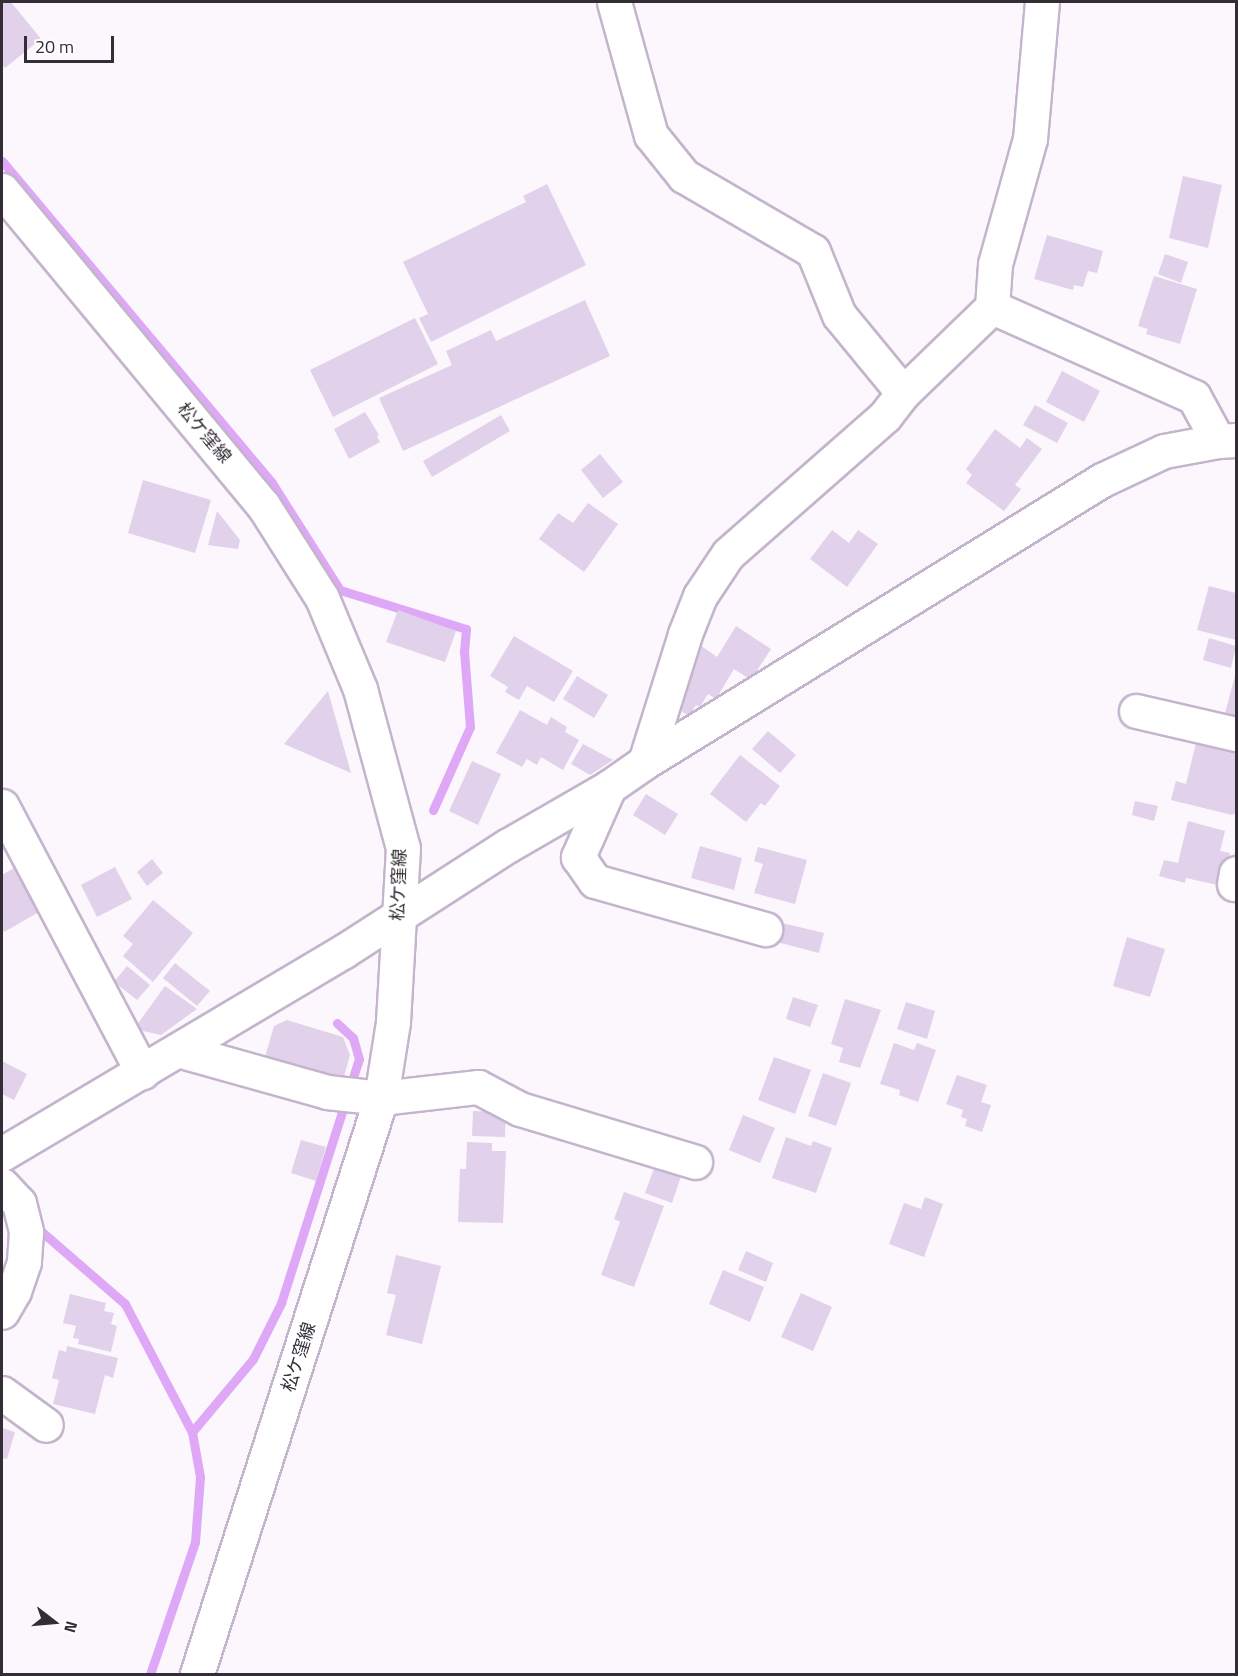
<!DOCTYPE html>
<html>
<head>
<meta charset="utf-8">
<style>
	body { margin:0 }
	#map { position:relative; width:1238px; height:1676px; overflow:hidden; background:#fbf7fc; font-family:"Titillium Web","Noto Sans JP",sans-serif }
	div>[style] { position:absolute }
	.stream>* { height:9px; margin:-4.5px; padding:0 4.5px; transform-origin:4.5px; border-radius:4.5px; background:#dea8f6 }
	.building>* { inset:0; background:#e2d1ea }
	.roads { filter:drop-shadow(2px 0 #c4b4cc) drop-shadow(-2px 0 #c4b4cc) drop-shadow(0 2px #c4b4cc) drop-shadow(0 -2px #c4b4cc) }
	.street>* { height:33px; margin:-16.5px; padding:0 16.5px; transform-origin:16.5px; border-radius:16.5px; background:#fff }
	.secondary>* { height:33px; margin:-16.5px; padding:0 16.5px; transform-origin:16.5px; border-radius:16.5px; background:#fff }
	span { translate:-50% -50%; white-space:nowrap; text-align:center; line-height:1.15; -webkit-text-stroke:5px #fff; paint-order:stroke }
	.street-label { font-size:18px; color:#332d36 }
	.frame { position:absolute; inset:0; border:3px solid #332d36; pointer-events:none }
	.north { position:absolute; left:24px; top:1592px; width:60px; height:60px; -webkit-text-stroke:4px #fff; paint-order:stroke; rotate:106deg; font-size:16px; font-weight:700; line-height:24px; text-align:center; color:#332d36 }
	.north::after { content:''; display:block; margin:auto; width:21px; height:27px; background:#332d36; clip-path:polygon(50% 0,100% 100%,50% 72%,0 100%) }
	.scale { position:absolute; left:24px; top:36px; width:90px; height:27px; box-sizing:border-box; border:3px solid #332d36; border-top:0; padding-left:8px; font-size:18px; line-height:21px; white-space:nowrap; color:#332d36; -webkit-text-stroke:4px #fff; paint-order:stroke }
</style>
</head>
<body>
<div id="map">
	<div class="stream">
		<i style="left:2px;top:161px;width:420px;rotate:50deg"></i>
		<i style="left:272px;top:483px;width:127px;rotate:57.6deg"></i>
		<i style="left:340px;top:590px;width:132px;rotate:17.2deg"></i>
		<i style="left:466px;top:629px;width:22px;rotate:95deg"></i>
		<i style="left:464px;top:651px;width:76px;rotate:85.5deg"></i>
		<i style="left:470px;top:727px;width:91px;rotate:114deg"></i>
		<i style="left:31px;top:1228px;width:12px;rotate:20deg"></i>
		<i style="left:42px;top:1232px;width:110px;rotate:40.9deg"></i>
		<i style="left:125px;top:1304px;width:144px;rotate:62.4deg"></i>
		<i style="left:192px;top:1432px;width:46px;rotate:79.9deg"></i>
		<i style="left:200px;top:1477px;width:65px;rotate:94.4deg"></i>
		<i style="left:195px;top:1542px;width:139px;rotate:108.8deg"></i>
		<i style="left:192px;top:1432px;width:95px;rotate:-50.1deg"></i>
		<i style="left:253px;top:1359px;width:63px;rotate:-63.4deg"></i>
		<i style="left:281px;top:1303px;width:256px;rotate:-72.3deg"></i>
		<i style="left:359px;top:1059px;width:22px;rotate:-106deg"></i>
		<i style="left:353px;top:1038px;width:22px;rotate:-137deg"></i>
	</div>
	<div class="building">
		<i style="clip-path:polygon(2px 2px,11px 2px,41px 39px,5px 68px,2px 64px)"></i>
		<i style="clip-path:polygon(1183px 176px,1222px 185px,1208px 248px,1169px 238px)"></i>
		<i style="clip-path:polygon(547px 184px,586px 265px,431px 342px,419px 318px,428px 314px,403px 262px,526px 202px,523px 196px)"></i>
		<i style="clip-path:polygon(1047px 235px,1103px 251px,1097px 273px,1088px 271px,1083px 287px,1074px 285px,1073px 290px,1034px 279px)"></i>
		<i style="clip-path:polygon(1165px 254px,1188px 262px,1181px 283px,1158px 274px)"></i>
		<i style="clip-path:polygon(1154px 276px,1197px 289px,1180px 344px,1146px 334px,1148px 329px,1138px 326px)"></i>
		<i style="clip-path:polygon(585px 300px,610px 356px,403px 451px,379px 398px,452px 365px,446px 351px,491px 330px,496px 341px)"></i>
		<i style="clip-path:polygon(415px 318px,438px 364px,333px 417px,310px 370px)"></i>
		<i style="clip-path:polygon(1062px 371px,1100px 391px,1084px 422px,1046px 402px)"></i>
		<i style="clip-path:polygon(1035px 405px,1068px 423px,1057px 443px,1023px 425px)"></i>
		<i style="clip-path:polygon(365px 412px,379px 435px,377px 436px,380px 442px,349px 459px,334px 429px)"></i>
		<i style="clip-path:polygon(501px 415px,510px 431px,432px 477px,423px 461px)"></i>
		<i style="clip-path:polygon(995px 429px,1020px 448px,1027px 438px,1042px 449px,1015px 485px,1021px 489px,1004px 511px,966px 483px,972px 475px,966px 469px)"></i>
		<i style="clip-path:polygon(600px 454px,623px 482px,603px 498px,581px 470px)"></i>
		<i style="clip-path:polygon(143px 480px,211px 500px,195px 553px,128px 533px)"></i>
		<i style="clip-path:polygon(588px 503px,618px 524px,584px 572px,539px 539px,558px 513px,573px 523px)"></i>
		<i style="clip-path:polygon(217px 511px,240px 540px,238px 549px,208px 545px)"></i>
		<i style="clip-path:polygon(832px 530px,849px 543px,858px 530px,878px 544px,847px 587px,810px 559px)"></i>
		<i style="clip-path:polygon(1209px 586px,1236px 593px,1236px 640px,1197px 630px)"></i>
		<i style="clip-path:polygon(398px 610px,456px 631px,445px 662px,386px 642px)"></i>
		<i style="clip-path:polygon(736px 626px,771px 649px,751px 680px,734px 669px,716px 699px,708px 694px,700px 707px,696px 705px,689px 716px,675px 707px,690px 683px,681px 677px,700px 645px,717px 657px)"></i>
		<i style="clip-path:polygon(514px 636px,573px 671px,554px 702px,527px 686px,519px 700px,505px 692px,508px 687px,490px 676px)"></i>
		<i style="clip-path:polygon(1209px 638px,1236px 646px,1231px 668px,1203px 660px)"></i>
		<i style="clip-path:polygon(1236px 672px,1236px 716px,1225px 713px)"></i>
		<i style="clip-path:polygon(577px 676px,608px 695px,594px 718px,563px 699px)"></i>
		<i style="clip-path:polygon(328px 691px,351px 773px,284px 744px)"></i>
		<i style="clip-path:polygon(520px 710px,547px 725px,551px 717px,567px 727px,565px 732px,579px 740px,563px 770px,541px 757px,537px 765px,527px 759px,522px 767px,496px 753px)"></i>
		<i style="clip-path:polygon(768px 731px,796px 755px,780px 773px,752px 749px)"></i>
		<i style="clip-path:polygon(1197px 739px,1236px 749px,1236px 813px,1232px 815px,1171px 800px,1176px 781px,1186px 784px)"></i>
		<i style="clip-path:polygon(583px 744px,613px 760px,590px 775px,571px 764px)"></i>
		<i style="clip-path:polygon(740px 755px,780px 786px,765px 806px,761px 803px,746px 822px,710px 794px)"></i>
		<i style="clip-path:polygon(472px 761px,501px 774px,478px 825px,449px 811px)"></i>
		<i style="clip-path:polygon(646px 794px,678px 814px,665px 835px,633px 815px)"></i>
		<i style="clip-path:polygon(1135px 801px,1158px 806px,1154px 821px,1132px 815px)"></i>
		<i style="clip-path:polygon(1188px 821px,1225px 831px,1220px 851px,1230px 853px,1222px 886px,1186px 878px,1185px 883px,1159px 876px,1164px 860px,1178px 863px)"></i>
		<i style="clip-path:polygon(700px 846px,742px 858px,734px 890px,691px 878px)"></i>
		<i style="clip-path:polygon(758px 847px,807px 860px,795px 904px,754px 893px,763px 864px,754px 861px)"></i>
		<i style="clip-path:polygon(152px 859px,163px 873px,147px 886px,137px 872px)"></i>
		<i style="clip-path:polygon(115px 867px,132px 899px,97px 917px,81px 885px)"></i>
		<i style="clip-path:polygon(14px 868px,39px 912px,4px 932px,2px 927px,2px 875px)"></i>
		<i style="clip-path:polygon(153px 900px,193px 933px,153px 982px,123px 956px,133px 944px,123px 936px)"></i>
		<i style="clip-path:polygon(778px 922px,824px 933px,819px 953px,773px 941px)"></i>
		<i style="clip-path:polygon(1127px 937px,1165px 949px,1150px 997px,1113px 986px)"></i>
		<i style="clip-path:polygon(175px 963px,210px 991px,197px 1006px,163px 978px)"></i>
		<i style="clip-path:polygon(127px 966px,150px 985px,137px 1000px,114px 982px)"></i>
		<i style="clip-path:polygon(165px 986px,197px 1009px,161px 1035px,134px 1029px)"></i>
		<i style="clip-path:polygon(793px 997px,818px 1005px,810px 1027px,786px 1019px)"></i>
		<i style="clip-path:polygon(845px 999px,881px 1010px,860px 1068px,839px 1062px,843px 1048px,831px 1044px)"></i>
		<i style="clip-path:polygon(906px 1002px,935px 1011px,927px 1039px,897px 1029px)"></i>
		<i style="clip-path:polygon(287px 1020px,343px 1037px,350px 1055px,343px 1080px,265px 1057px,274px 1026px)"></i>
		<i style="clip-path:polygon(894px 1043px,914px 1050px,917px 1043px,936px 1050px,918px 1102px,899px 1095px,900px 1090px,880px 1084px)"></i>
		<i style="clip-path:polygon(774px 1057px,811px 1070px,795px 1114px,758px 1100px)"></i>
		<i style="clip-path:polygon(2px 1061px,27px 1074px,14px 1100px,2px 1094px)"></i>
		<i style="clip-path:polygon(823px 1073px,851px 1083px,836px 1126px,808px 1116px)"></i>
		<i style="clip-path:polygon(957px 1075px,987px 1085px,981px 1102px,991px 1105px,982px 1132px,965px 1126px,967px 1119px,961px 1117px,963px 1110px,946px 1104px)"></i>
		<i style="clip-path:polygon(473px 1111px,506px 1112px,505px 1137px,472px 1136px)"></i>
		<i style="clip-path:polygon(743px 1115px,775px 1128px,760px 1163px,729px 1150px)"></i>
		<i style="clip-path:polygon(786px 1137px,811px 1146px,813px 1141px,832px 1148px,816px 1193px,772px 1178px)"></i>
		<i style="clip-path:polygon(301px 1140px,326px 1147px,316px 1181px,291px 1173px)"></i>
		<i style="clip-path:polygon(467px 1142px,492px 1143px,492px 1151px,506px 1151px,503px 1223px,458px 1222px,460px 1169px,466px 1169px)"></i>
		<i style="clip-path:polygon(656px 1163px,682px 1173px,672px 1203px,645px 1193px)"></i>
		<i style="clip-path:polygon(624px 1192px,664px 1206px,634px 1287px,601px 1275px,620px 1222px,614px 1219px)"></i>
		<i style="clip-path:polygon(925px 1197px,943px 1204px,924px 1257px,889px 1244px,904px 1203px,921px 1209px)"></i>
		<i style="clip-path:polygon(746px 1251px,773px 1263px,766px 1282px,738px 1270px)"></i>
		<i style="clip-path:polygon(396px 1255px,441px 1266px,422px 1344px,386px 1335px,396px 1295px,387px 1293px)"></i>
		<i style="clip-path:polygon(723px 1270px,764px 1287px,750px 1322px,709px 1304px)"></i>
		<i style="clip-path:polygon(801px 1293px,832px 1307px,813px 1351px,781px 1337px)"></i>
		<i style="clip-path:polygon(70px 1294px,106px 1303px,104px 1311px,114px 1313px,111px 1324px,117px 1326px,111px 1352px,78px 1344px,79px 1339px,73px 1338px,76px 1326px,63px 1323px)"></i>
		<i style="clip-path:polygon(67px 1346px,118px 1358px,113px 1378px,105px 1375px,95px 1414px,53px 1404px,59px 1380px,52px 1378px,59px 1350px,66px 1352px)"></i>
		<i style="clip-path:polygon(2px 1428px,15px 1432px,7px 1459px,2px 1458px)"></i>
	</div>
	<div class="roads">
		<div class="street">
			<i style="left:614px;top:2px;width:138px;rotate:74.5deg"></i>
			<i style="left:651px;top:135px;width:53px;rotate:51.2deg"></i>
			<i style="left:684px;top:176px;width:149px;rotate:30.2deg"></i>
			<i style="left:813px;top:251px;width:69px;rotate:67.9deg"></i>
			<i style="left:839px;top:315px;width:101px;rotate:50.6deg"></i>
			<i style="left:992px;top:307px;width:221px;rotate:24deg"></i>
			<i style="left:1194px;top:397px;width:50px;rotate:61.4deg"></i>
			<i style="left:1136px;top:711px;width:103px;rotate:13deg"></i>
			<i style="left:645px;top:762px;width:134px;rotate:-72.6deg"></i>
			<i style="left:685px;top:634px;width:41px;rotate:-68.5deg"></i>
			<i style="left:700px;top:596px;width:50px;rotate:-56.3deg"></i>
			<i style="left:728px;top:554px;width:209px;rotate:-41.3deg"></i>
			<i style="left:885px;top:416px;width:29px;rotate:-52deg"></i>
			<i style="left:903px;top:393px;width:124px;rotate:-44deg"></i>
			<i style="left:992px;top:307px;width:43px;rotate:-86deg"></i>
			<i style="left:995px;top:264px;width:130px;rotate:-74.4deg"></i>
			<i style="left:1030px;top:139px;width:138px;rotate:-85deg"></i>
			<i style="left:609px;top:787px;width:77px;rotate:113.9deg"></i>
			<i style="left:578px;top:857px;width:29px;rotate:55deg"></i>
			<i style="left:595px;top:881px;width:177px;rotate:15.8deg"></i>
			<i style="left:2px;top:806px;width:301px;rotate:62.2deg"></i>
			<i style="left:1234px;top:884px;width:11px;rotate:-80deg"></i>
			<i style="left:178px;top:1050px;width:155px;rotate:15.7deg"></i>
			<i style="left:327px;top:1092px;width:54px;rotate:6.3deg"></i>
			<i style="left:381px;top:1098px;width:98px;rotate:-6.5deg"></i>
			<i style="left:478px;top:1087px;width:47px;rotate:27.6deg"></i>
			<i style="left:520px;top:1109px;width:183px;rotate:16.8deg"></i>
			<i style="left:2px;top:1154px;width:398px;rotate:-30.7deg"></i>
			<i style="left:344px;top:951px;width:194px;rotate:-32.8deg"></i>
			<i style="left:507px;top:846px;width:118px;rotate:-30deg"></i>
			<i style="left:609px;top:787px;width:44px;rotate:-34.8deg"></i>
			<i style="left:645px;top:762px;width:537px;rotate:-31.68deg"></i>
			<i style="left:1102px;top:480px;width:68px;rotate:-25.1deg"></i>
			<i style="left:1164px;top:451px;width:55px;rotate:-10.5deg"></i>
			<i style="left:1218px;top:441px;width:18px;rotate:-3deg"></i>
			<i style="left:2px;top:1185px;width:25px;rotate:47deg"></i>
			<i style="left:19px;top:1203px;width:30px;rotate:76deg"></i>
			<i style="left:26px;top:1232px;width:30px;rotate:94deg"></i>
			<i style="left:24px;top:1262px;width:31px;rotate:109deg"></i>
			<i style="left:14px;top:1291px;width:24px;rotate:120deg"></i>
			<i style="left:2px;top:1393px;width:54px;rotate:36deg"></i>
		</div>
		<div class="secondary">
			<i style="left:2px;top:190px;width:409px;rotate:50.4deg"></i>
			<i style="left:263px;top:505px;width:110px;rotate:57.6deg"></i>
			<i style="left:322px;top:598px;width:99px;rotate:67.3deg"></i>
			<i style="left:360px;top:689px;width:165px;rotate:74.9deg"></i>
			<i style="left:403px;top:848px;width:174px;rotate:93.3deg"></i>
			<i style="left:393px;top:1022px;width:77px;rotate:99deg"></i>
			<i style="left:381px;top:1098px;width:605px;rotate:107.72deg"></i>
		</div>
	</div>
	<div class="street-label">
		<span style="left:204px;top:433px;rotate:50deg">松ケ窪線</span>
		<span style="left:399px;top:885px;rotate:-88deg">松ケ窪線</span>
		<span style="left:299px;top:1357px;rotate:-72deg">松ケ窪線</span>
	</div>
	<div class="frame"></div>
	<div class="north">N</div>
	<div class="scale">20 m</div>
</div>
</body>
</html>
